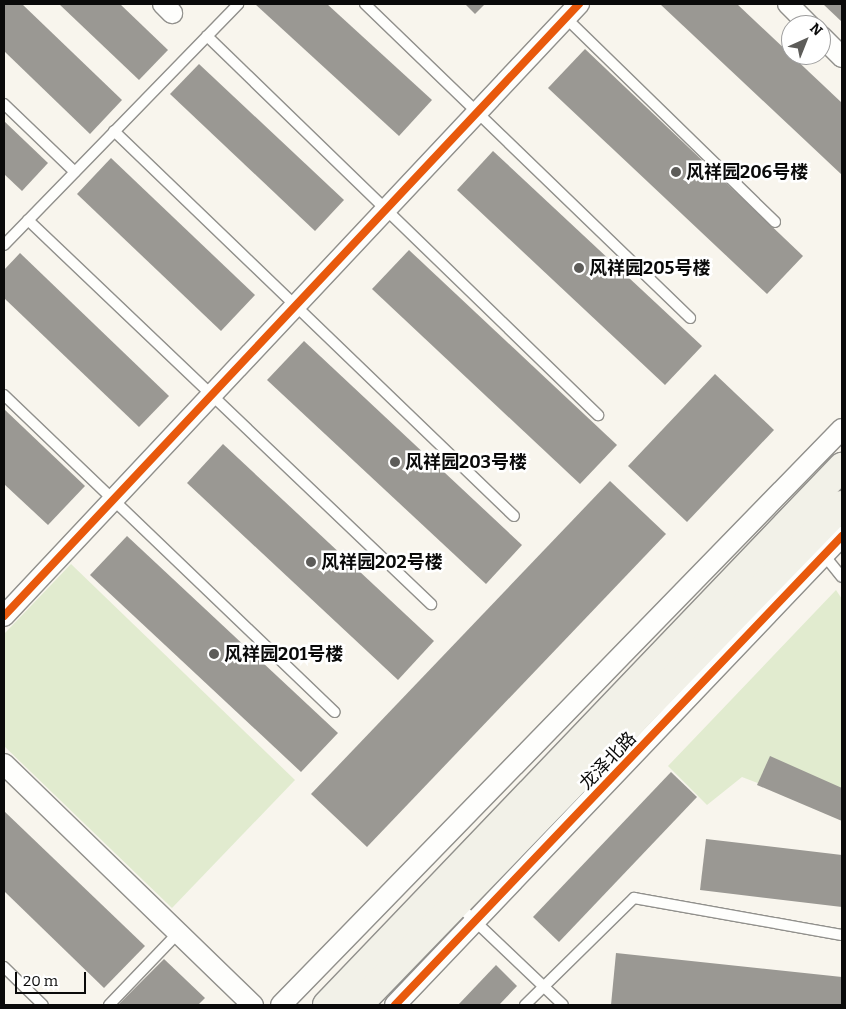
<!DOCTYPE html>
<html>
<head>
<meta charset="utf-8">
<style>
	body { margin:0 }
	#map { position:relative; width:846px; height:1009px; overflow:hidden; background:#f8f5ed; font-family:Bitter,"Noto Sans SC",serif }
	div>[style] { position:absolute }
	.green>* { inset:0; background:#e1ebcf }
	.building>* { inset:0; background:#9a9893 }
	.roads { filter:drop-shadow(1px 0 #91908c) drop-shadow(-1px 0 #91908c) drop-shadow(0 1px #91908c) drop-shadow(0 -1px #91908c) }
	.lane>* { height:10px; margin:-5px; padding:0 5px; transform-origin:5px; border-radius:5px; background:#fefefc }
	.street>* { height:20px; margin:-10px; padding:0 10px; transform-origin:10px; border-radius:10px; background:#fefefc }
	.secondary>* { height:28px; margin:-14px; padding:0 14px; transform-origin:14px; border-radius:14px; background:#f2f1e8 }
	.cycleway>* { height:8px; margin:-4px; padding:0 4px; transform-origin:4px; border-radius:4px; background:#e8590c }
	.dots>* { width:14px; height:14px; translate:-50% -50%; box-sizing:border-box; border:2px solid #fff; border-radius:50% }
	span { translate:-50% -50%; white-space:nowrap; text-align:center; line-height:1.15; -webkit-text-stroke:5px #fff; paint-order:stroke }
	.poi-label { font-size:18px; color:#0a0a0a; font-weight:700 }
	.left { translate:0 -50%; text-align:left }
	.street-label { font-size:18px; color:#0a0a0a }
	.frame { position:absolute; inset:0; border:5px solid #0a0a0a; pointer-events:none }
	.north { position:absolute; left:781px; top:15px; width:50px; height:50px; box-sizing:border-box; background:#fff; border:1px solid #9d9d9d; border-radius:50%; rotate:44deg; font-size:14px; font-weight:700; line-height:20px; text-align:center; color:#0a0a0a }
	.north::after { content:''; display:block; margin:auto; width:18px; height:22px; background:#5d5c59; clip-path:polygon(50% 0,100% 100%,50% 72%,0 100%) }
	.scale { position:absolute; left:15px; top:972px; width:71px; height:22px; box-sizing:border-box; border:2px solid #0a0a0a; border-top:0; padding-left:6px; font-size:15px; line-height:18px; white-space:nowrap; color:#0a0a0a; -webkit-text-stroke:4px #fff; paint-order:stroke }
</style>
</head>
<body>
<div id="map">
	<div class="green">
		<i style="clip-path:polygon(71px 564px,295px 780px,172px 908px,4px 746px,4px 634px)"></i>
		<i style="clip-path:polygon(836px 590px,842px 599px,842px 816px,742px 777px,707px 805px,668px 766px)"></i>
	</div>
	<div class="building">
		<i style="clip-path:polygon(4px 4px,22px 4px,122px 100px,90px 134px,4px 51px)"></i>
		<i style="clip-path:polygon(59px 4px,120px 4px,168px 50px,139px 80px)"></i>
		<i style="clip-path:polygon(255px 4px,327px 4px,432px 100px,399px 136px)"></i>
		<i style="clip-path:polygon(465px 4px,485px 4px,475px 14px)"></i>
		<i style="clip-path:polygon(660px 4px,737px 4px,842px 103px,842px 175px)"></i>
		<i style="clip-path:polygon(823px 4px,842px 4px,842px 22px)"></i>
		<i style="clip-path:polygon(585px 49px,803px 256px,767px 294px,548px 88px)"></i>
		<i style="clip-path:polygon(199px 64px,344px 200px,315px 231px,170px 94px)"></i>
		<i style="clip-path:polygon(4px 121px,48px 163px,22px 191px,4px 174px)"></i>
		<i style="clip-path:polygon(493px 151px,702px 346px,665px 385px,457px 190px)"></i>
		<i style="clip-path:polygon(111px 158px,255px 295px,221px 331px,77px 194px)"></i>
		<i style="clip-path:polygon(409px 250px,617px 445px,580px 484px,372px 289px)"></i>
		<i style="clip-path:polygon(20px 253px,169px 396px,139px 427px,4px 298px,4px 270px)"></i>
		<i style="clip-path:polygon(304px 341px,522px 545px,486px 584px,267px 380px)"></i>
		<i style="clip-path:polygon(715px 374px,774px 430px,687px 522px,628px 466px)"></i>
		<i style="clip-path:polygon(4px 409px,85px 486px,48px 525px,4px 484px)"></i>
		<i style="clip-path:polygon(223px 444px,434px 641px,398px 680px,187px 483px)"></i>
		<i style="clip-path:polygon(610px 481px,666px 534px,367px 847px,311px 794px)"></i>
		<i style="clip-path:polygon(127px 536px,338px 733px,301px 772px,90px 575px)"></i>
		<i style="clip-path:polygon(770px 756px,842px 788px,842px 821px,757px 785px)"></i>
		<i style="clip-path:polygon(671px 772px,697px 797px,559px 942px,533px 917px)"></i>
		<i style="clip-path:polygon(4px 811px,145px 946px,104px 988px,4px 891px)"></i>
		<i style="clip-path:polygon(706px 839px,842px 855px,842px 907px,700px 890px)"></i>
		<i style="clip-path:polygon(616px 953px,842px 977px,842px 1005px,611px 1005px)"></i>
		<i style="clip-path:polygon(164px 959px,205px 998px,198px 1005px,118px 1005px)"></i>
		<i style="clip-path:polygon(496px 965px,517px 986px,499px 1005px,458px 1005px)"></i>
	</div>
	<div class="roads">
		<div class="lane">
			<i style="left:365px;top:4px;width:452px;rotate:44deg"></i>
			<i style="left:566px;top:18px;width:292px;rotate:44.3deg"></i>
			<i style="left:207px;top:36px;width:545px;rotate:44.11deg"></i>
			<i style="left:4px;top:104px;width:98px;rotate:43.8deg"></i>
			<i style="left:114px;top:131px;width:555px;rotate:43.91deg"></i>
			<i style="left:28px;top:220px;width:557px;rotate:43.62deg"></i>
			<i style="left:4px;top:245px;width:336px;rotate:-45.8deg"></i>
			<i style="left:4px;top:395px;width:458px;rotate:43.8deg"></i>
			<i style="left:824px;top:555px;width:28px;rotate:51deg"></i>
			<i style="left:457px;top:904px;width:146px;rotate:43.6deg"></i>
			<i style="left:4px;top:967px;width:54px;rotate:44.3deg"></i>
			<i style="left:109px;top:1005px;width:100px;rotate:-46.2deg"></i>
			<i style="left:525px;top:1005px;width:153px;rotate:-44.5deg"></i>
			<i style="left:634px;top:898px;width:211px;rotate:10.1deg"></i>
		</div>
		<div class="street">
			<i style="left:163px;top:4px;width:13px;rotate:45deg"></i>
			<i style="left:788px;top:4px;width:30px;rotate:45deg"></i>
			<i style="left:821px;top:36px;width:30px;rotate:45deg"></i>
			<i style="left:4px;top:616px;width:840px;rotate:-46.79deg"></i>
			<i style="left:4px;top:764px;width:347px;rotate:44.1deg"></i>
			<i style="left:281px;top:1005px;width:804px;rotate:-45.76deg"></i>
			<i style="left:395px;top:1005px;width:648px;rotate:-46.38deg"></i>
		</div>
		<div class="secondary">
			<i style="left:327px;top:1005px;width:745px;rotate:-46.25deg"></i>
			<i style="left:358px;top:1005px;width:696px;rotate:-45.93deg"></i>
		</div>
	</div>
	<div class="cycleway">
		<i style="left:4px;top:616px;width:840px;rotate:-46.79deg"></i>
		<i style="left:395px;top:1005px;width:648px;rotate:-46.38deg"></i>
	</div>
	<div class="dots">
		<i style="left:676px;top:172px;background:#5d5c59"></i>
		<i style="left:579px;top:268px;background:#5d5c59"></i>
		<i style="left:395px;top:462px;background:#5d5c59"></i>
		<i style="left:311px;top:562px;background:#5d5c59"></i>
		<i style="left:214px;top:654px;background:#5d5c59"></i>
	</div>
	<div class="poi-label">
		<span class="left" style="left:686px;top:172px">风祥园206号楼</span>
		<span class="left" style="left:589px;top:268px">风祥园205号楼</span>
		<span class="left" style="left:405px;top:462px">风祥园203号楼</span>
		<span class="left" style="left:321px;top:562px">风祥园202号楼</span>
		<span class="left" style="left:224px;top:654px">风祥园201号楼</span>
	</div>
	<div class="street-label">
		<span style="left:608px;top:761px;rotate:-46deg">龙泽北路</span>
	</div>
	<div class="frame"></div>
	<div class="north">N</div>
	<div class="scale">20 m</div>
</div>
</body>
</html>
